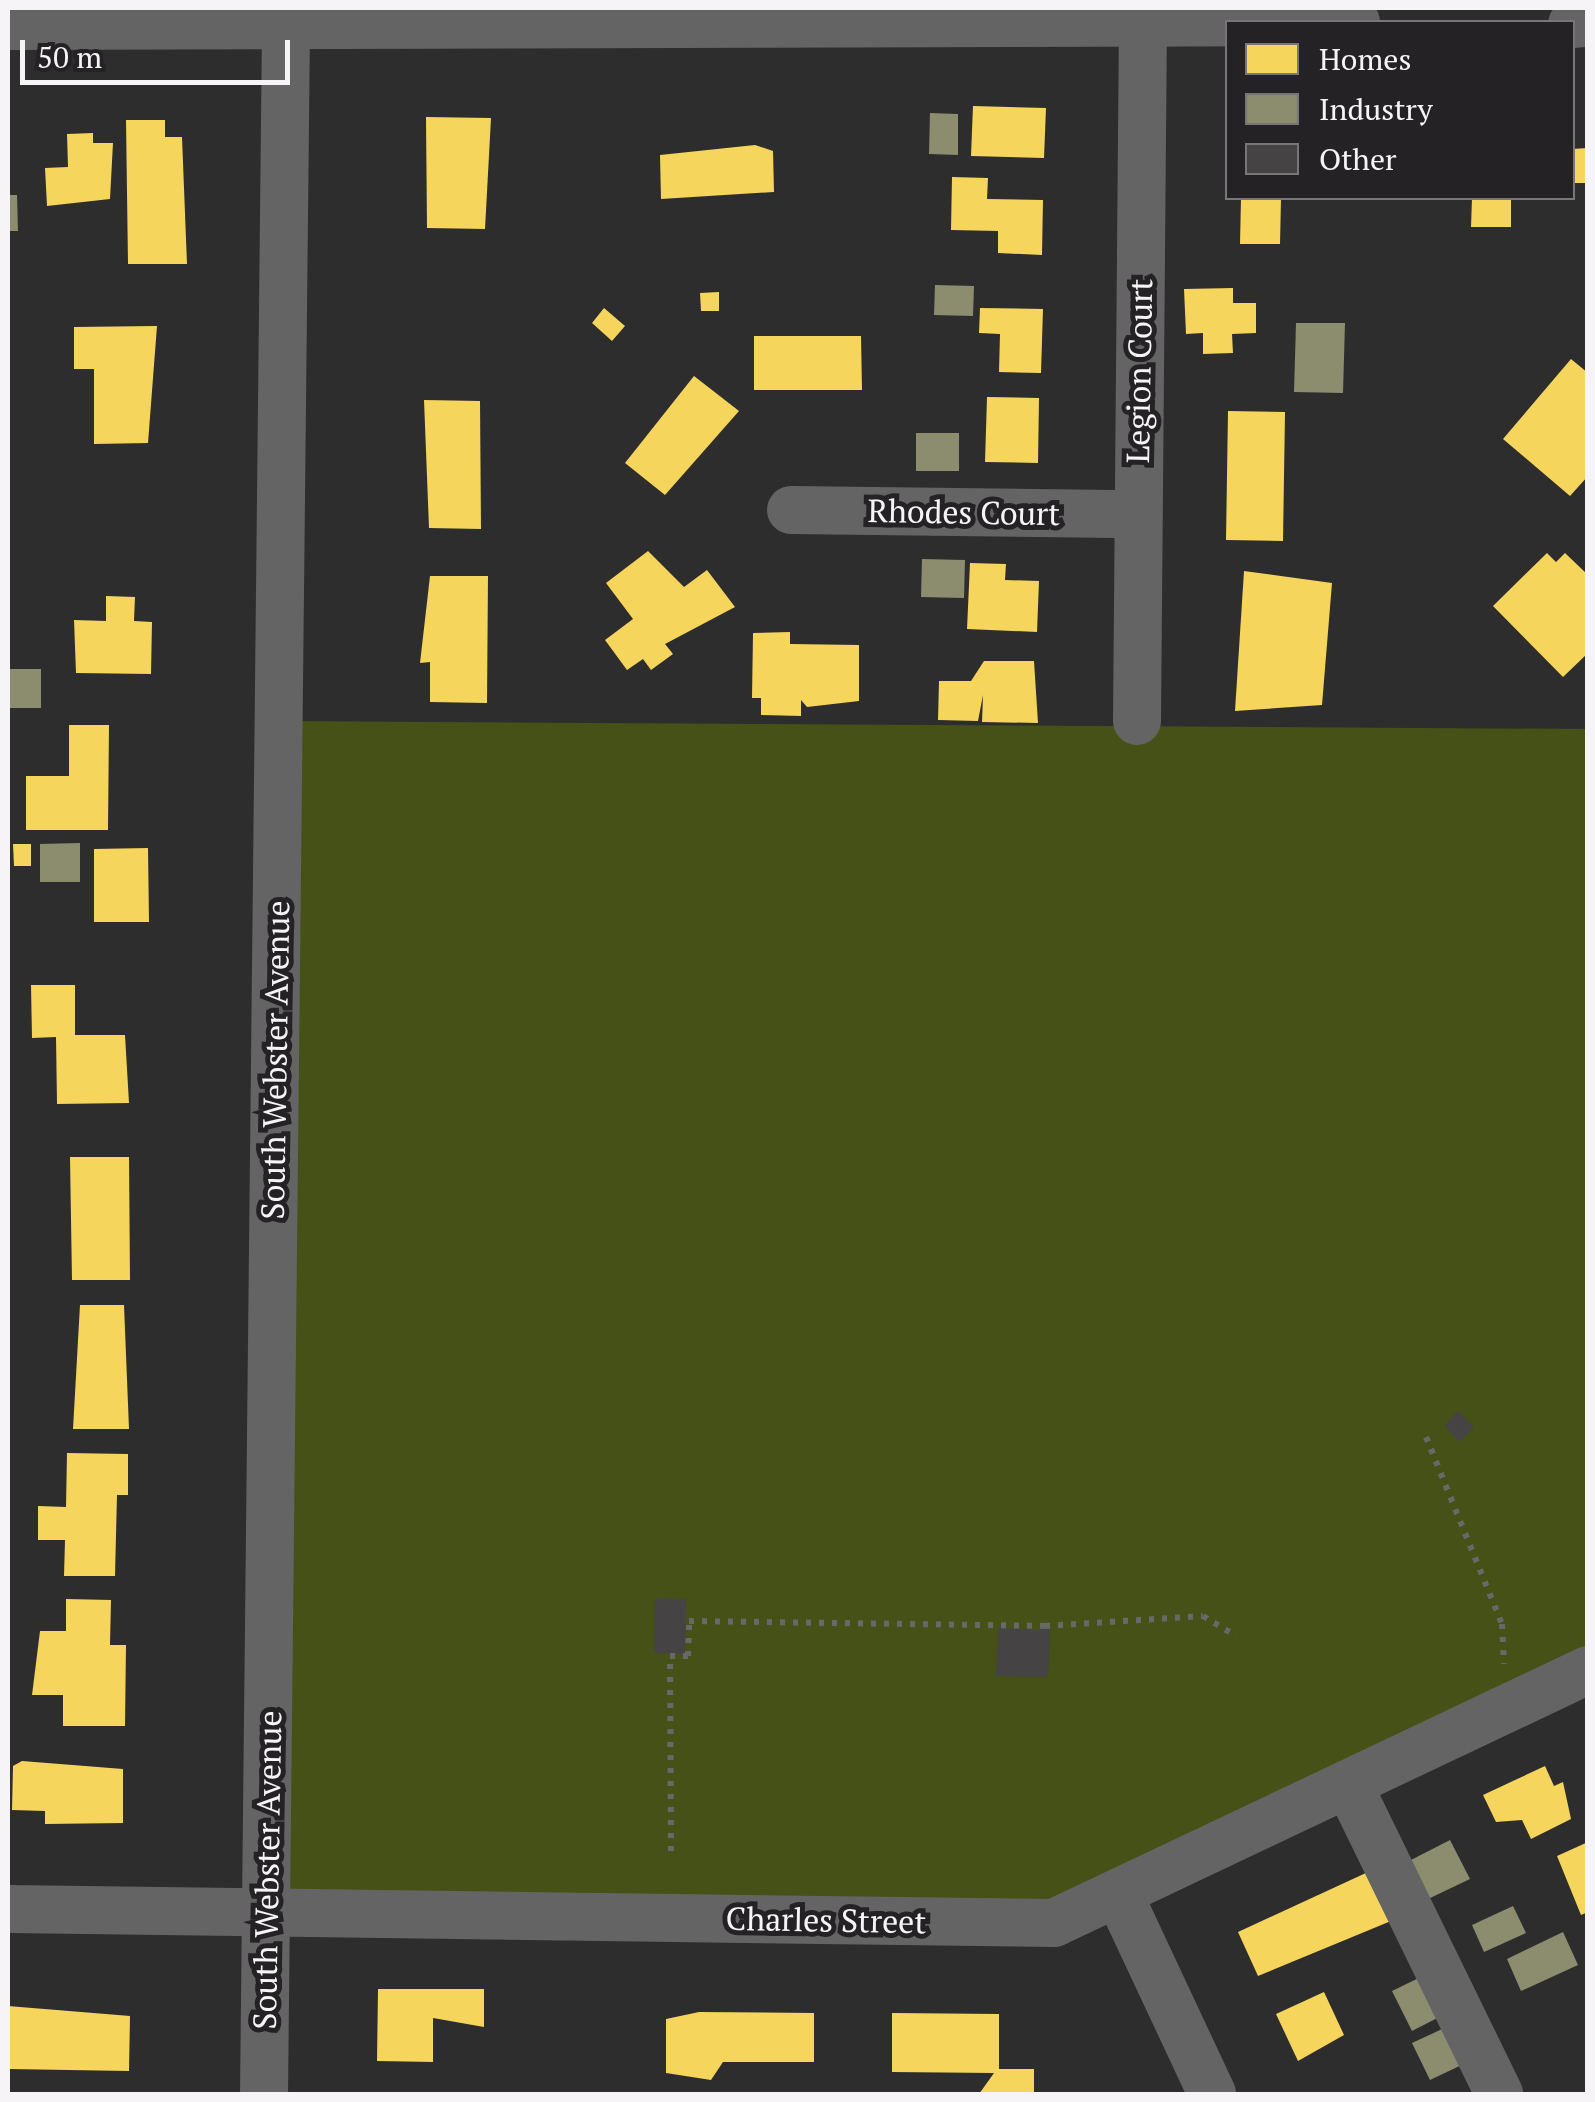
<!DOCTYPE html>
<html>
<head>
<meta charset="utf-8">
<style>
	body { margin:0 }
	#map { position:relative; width:1595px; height:2102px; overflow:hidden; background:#2e2d2e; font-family:"PT Serif",serif }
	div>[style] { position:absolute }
	.green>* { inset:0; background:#465118 }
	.homes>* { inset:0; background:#f6d55c }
	.industry>* { inset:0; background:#8c8c6e }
	.building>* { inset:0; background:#454344 }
	.path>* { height:6px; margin-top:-3px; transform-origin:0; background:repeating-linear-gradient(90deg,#686868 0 5px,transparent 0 13px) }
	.minor>* { height:48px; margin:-24px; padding:0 24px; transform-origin:24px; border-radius:24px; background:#656465 }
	span { translate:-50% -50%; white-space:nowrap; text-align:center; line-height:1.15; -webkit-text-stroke:10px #252226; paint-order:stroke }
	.street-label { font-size:32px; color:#f6f4f6 }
	.frame { position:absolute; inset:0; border:10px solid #f6f4f6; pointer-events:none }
	.legend { position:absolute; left:1225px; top:20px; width:350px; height:180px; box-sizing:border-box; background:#252226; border:2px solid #797679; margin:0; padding:12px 18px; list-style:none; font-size:30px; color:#f6f4f6 }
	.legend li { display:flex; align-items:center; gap:20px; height:50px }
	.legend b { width:50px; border:2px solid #797679 }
	.scale { position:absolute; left:20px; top:40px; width:270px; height:45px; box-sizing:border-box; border:5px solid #f6f4f6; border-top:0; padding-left:12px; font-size:30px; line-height:35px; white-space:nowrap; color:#f6f4f6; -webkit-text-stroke:8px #252226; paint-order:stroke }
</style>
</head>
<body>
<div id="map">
	<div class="green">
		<i style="clip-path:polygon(279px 721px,1587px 729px,1587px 1670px,1054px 1923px,266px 1911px)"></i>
	</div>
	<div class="homes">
		<i style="clip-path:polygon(973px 106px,1046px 108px,1044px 158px,971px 156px)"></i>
		<i style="clip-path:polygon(426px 117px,491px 118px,485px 229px,427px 228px)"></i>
		<i style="clip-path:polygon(126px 120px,165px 120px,165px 137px,182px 137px,187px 264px,128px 264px)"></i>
		<i style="clip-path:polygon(93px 133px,93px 143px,113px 143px,110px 199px,47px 206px,45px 168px,68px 167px,67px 134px)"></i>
		<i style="clip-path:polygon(755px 145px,773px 151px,774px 192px,661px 199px,660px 155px)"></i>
		<i style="clip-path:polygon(1588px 148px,1588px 183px,1572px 183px,1572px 149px)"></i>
		<i style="clip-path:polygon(952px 177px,988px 178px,987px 199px,1043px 200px,1042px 255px,998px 253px,998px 231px,951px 230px)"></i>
		<i style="clip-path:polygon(1241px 198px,1281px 198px,1280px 244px,1240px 244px)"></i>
		<i style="clip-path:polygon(1472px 198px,1511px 198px,1511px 227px,1471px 227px)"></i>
		<i style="clip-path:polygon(1233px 288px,1233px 303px,1256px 303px,1256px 333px,1232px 334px,1233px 353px,1203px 354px,1203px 333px,1186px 334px,1184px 289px)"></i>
		<i style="clip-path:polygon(719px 292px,719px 311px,701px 311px,700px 293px)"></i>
		<i style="clip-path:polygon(604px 308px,625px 326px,612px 341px,592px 323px)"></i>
		<i style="clip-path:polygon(980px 308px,1043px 309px,1041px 373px,999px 372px,1000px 334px,979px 333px)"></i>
		<i style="clip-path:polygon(157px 326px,148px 443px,94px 444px,94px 369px,74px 369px,74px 327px)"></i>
		<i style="clip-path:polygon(754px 336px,861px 336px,862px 390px,754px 390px)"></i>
		<i style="clip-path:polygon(1571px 359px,1588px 373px,1588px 476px,1570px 496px,1503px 439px)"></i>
		<i style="clip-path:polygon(694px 376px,739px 411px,665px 495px,625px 463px)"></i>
		<i style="clip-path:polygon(987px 397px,1039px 398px,1038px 463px,985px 462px)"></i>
		<i style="clip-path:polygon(424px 400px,480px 401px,481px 529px,429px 528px)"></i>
		<i style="clip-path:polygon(1228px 411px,1285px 412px,1283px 541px,1226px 540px)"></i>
		<i style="clip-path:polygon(648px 551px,684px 587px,707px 570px,735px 607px,665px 644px,673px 654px,651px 670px,643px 659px,627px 670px,605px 640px,633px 619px,606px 583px)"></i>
		<i style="clip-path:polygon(1547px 553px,1556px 562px,1565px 553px,1588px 575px,1588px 653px,1563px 677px,1493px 606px)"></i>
		<i style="clip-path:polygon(970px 563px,1006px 564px,1005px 580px,1039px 581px,1037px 632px,967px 629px)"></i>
		<i style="clip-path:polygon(1244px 571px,1332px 583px,1322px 705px,1235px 711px)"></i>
		<i style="clip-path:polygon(430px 576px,488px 576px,487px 703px,430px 702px,430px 662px,420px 663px)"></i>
		<i style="clip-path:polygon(106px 596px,135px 597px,134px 621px,152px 622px,151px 674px,76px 673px,74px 620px,106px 621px)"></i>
		<i style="clip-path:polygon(790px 632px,790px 644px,859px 645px,859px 701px,807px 707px,801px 700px,801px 716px,761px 715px,761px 698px,752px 698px,753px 633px)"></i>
		<i style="clip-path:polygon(984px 661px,1034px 661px,1038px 723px,982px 722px,983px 695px,978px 721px,938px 720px,939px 681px,971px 681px)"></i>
		<i style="clip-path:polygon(69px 725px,109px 725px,108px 830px,26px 830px,26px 776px,69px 776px)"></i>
		<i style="clip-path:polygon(13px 844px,31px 844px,31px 866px,14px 866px)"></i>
		<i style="clip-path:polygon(148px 848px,149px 922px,94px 922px,94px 849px)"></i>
		<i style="clip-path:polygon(31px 985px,75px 985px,75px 1035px,125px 1035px,129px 1103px,57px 1104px,56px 1037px,32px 1038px)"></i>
		<i style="clip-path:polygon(70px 1157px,129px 1157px,130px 1280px,72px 1280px)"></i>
		<i style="clip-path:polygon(80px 1305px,124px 1305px,129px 1429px,73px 1429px)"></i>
		<i style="clip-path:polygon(67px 1453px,128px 1454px,128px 1495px,117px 1495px,115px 1576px,64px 1576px,65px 1540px,38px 1540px,38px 1506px,66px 1507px)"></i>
		<i style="clip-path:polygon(66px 1599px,111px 1600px,110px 1645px,126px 1645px,125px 1726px,63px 1726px,63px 1695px,32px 1695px,40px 1631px,66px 1631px)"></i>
		<i style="clip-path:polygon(22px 1761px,123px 1769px,123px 1823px,45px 1824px,45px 1811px,12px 1810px,13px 1766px)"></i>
		<i style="clip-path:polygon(1545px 1766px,1554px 1786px,1563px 1782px,1571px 1819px,1531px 1839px,1522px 1820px,1496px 1822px,1483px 1795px)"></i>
		<i style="clip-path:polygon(1588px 1842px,1588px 1912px,1581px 1915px,1557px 1856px)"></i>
		<i style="clip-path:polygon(1368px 1872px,1391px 1921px,1258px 1976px,1238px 1932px)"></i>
		<i style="clip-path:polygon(378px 1989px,484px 1989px,484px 2027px,433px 2018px,433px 2062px,377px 2061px)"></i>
		<i style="clip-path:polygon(1324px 1992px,1344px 2035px,1298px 2061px,1276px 2014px)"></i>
		<i style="clip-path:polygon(8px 2006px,130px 2016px,129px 2071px,8px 2069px)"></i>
		<i style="clip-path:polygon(699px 2012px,814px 2013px,814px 2062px,723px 2062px,711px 2080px,666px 2073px,666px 2019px)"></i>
		<i style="clip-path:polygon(892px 2013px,999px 2014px,999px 2069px,1034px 2069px,1034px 2094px,979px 2094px,994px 2073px,892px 2072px)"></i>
	</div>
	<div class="industry">
		<i style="clip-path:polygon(930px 113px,958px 114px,958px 155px,929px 154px)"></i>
		<i style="clip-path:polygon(8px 195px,17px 195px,18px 231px,8px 231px)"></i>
		<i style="clip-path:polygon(935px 285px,974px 286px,973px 316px,934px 315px)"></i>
		<i style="clip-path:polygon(1296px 323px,1345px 323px,1343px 393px,1294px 392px)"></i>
		<i style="clip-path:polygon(916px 433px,959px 433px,959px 471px,916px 471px)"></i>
		<i style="clip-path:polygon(922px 559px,965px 560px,964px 598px,921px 597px)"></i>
		<i style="clip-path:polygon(8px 669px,41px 669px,41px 708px,8px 708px)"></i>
		<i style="clip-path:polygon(80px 843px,80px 882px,40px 882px,40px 844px)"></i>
		<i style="clip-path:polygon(1450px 1840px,1470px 1879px,1428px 1899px,1409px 1861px)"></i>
		<i style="clip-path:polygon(1513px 1906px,1526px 1933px,1484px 1952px,1472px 1925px)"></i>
		<i style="clip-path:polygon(1563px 1932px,1578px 1965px,1521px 1991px,1507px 1959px)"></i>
		<i style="clip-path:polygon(1429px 1973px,1449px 2012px,1412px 2031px,1392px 1991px)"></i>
		<i style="clip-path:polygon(1453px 2024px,1470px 2061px,1430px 2080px,1412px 2043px)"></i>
	</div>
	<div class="building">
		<i style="clip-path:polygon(1458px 1411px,1474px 1427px,1460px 1442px,1444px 1426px)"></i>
		<i style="clip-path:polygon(655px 1598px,686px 1599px,685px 1654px,654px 1653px)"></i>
		<i style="clip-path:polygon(998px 1628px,1050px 1630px,1048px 1677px,996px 1676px)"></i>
	</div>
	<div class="path">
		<i style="left:1426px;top:1437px;width:202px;rotate:67.9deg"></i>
		<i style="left:1502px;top:1624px;width:40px;rotate:87.1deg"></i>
		<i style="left:671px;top:1851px;width:195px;rotate:-90.3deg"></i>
		<i style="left:670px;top:1656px;width:18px"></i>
		<i style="left:688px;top:1656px;width:35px;rotate:-88deg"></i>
		<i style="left:689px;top:1621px;width:356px;rotate:0.8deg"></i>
		<i style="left:1045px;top:1626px;width:158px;rotate:-3.6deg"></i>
		<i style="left:1203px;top:1616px;width:39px;rotate:31deg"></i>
	</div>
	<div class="minor">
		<i style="left:1572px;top:24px;width:16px;rotate:-4deg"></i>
		<i style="left:8px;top:26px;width:1348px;rotate:-0.17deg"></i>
		<i style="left:791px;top:510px;width:346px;rotate:0.7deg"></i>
		<i style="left:1137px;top:721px;width:699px;rotate:-89.51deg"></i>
		<i style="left:1348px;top:1784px;width:345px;rotate:64deg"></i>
		<i style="left:1118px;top:1893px;width:222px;rotate:64.9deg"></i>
		<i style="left:8px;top:1909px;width:1046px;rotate:0.77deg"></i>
		<i style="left:1054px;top:1923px;width:591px;rotate:-25.35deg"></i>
		<i style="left:264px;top:2094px;width:2069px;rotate:-89.39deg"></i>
	</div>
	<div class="street-label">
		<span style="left:1139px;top:371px;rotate:-89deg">Legion Court</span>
		<span style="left:964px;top:512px;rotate:1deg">Rhodes Court</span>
		<span style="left:275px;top:1060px;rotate:-89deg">South Webster Avenue</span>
		<span style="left:267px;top:1870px;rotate:-89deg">South Webster Avenue</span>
		<span style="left:826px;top:1920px;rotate:1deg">Charles Street</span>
	</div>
	<div class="frame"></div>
	<ul class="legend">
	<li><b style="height:28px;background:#f6d55c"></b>Homes</li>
	<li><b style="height:28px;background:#8c8c6e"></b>Industry</li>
	<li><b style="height:28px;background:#454344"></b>Other</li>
	</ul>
	<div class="scale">50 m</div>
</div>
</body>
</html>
